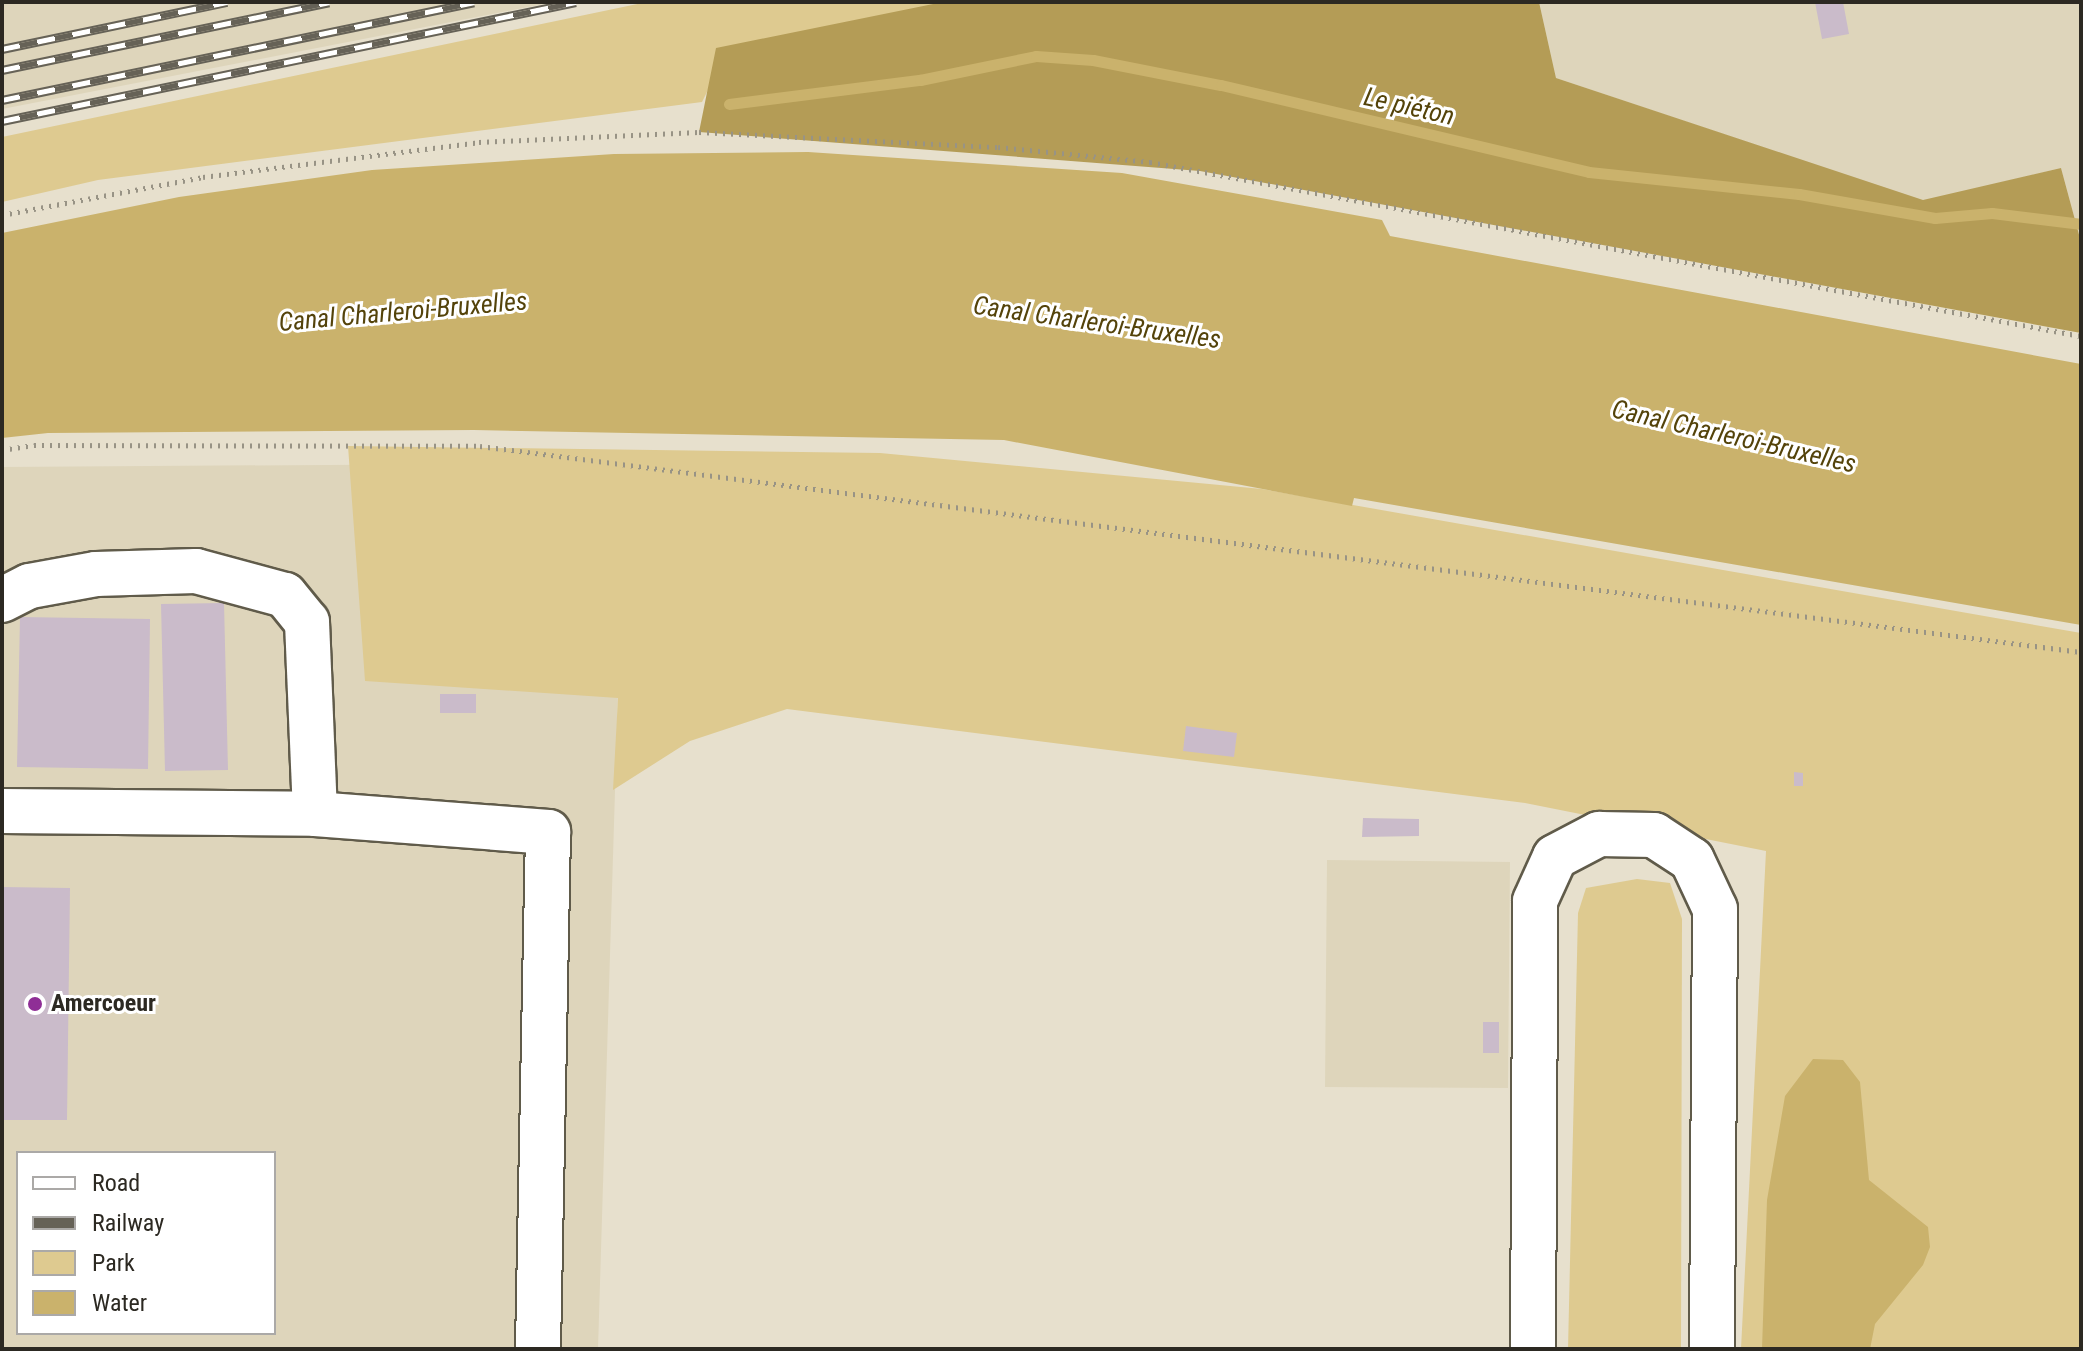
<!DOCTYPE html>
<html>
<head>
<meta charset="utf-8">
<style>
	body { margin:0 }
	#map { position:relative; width:2083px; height:1351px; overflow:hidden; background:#e7e0cd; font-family:"Roboto Condensed",sans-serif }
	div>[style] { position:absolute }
	.built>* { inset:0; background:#ded5bb }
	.green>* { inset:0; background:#deca90 }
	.forest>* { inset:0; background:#b49c56 }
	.water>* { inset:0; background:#cab26c }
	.stream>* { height:11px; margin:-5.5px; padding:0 5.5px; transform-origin:5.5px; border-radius:5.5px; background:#cab26c }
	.building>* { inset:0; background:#cabbca }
	.path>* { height:5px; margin-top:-2.5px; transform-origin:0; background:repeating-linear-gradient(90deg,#989385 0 2px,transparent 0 8px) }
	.roads { filter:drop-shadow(2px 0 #605b4a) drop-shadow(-2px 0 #605b4a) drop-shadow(0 2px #605b4a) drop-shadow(0 -2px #605b4a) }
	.minor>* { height:44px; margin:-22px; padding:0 22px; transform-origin:22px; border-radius:22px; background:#fff }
	.rail>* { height:9px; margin-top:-4.5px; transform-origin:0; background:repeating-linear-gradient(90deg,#fff 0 18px,#666257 0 36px); box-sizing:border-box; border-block:2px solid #666257 }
	.dots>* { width:22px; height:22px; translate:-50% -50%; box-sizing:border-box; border:4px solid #fff; border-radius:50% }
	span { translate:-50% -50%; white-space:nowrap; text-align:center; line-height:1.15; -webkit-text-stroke:6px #fff; paint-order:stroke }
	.poi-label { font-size:24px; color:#2c2922; font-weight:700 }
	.left { translate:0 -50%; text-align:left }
	.water-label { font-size:26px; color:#54430a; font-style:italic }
	.frame { position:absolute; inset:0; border:4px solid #2c2922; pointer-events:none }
	.legend { position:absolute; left:16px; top:1151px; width:260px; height:184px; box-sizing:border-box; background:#fff; border:2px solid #aba9a7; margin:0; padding:10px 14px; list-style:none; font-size:24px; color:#2c2922 }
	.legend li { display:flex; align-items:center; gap:16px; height:40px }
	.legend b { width:40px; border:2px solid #aba9a7 }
</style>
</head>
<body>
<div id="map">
	<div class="built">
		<i style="clip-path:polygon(2px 2px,554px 2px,2px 109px)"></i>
		<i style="clip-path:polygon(1539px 2px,2081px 2px,2081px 242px,2061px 168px,1923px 201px,1556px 78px)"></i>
		<i style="clip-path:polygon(evenodd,625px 463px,598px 1349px,2px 1349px,2px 467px,625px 463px,18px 1153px,274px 1153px,274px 1333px,18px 1333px,18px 1153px)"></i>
		<i style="clip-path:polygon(1327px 860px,1510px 862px,1508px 1088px,1325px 1087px)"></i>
	</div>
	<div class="green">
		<i style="clip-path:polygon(647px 2px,988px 2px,723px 60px,702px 102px,98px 180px,2px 202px,2px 137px)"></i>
		<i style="clip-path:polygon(348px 446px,880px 453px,1262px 489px,2081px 633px,2081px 1349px,1741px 1349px,1766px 851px,1525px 803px,787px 709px,690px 741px,613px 790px,618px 698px,365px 681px)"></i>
		<i style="clip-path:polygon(1637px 879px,1670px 883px,1682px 919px,1681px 1349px,1568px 1349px,1578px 913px,1586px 888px)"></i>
	</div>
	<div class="forest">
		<i style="clip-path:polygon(943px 2px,1539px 2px,1556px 78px,1923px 200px,2061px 168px,2081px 242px,2081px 333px,1200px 171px,699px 132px,716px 48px)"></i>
	</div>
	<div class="water">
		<i style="clip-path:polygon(808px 152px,1122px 173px,1382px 220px,1390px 236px,2081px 364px,2081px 625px,1354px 498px,1352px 506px,1004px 440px,474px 430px,48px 433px,2px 438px,2px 233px,179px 197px,372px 170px,614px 154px)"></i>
		<i style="clip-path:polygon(1813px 1059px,1843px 1060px,1860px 1082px,1869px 1180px,1928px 1227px,1930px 1247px,1923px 1265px,1875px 1324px,1870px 1349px,1762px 1349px,1767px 1200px,1785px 1096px)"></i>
	</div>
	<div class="stream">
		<i style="left:729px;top:104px;width:193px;rotate:-7.2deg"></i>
		<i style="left:920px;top:80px;width:118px;rotate:-11.7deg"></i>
		<i style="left:1036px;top:56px;width:57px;rotate:4deg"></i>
		<i style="left:1093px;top:60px;width:130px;rotate:11.1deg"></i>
		<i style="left:1221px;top:85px;width:378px;rotate:13.3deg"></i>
		<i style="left:1589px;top:172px;width:211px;rotate:6deg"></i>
		<i style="left:1799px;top:194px;width:138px;rotate:10deg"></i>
		<i style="left:1935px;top:218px;width:57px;rotate:-5deg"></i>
		<i style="left:1992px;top:213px;width:90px;rotate:7deg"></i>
	</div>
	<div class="building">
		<i style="clip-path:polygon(1815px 2px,1843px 2px,1849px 34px,1822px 39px)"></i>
		<i style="clip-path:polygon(224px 603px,228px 770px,165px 771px,161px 604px)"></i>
		<i style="clip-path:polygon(20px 617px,150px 619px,148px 769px,17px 767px)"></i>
		<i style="clip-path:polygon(440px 694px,476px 694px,476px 713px,440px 713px)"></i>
		<i style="clip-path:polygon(1186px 726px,1237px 733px,1234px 757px,1183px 751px)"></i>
		<i style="clip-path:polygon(1794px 772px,1803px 773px,1803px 786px,1794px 786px)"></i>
		<i style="clip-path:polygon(1363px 818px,1419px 819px,1419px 836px,1362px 837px)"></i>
		<i style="clip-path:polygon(2px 887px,70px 888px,67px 1120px,2px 1120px)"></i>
		<i style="clip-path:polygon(1483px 1022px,1499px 1022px,1499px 1053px,1483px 1053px)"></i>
	</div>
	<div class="path">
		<i style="left:2px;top:215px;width:205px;rotate:-10.7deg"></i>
		<i style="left:203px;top:177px;width:278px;rotate:-7.2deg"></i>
		<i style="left:479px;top:142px;width:220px;rotate:-2.6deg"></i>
		<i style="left:699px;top:132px;width:299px;rotate:2.9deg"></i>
		<i style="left:998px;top:147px;width:153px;rotate:5.6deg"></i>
		<i style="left:1150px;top:162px;width:947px;rotate:10.59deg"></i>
		<i style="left:2px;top:450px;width:32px;rotate:-9deg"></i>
		<i style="left:34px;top:445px;width:446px;rotate:0.1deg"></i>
		<i style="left:480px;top:446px;width:1614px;rotate:7.33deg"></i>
	</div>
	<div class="roads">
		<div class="minor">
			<i style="left:2px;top:600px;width:31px;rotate:-27deg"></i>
			<i style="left:30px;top:586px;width:67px;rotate:-10.3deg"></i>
			<i style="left:96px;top:574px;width:100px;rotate:-1.7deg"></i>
			<i style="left:196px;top:571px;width:92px;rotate:15.1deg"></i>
			<i style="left:285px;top:595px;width:35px;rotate:51deg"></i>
			<i style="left:307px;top:622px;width:192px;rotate:87.6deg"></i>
			<i style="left:2px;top:811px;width:313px;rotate:0.5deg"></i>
			<i style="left:315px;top:814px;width:234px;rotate:4.4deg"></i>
			<i style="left:548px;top:832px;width:517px;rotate:91.11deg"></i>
			<i style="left:1533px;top:1349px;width:448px;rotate:-89.7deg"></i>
			<i style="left:1535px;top:901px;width:48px;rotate:-65.6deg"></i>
			<i style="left:1555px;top:857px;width:50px;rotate:-27.6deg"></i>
			<i style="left:1599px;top:834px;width:55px;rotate:1deg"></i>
			<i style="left:1654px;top:835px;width:45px;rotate:33.3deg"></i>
			<i style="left:1692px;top:860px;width:54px;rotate:64.9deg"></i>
			<i style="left:1715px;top:909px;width:440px;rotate:90.4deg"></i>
		</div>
	</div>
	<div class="rail">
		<i style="left:2px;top:49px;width:230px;rotate:-11.8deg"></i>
		<i style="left:2px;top:70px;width:334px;rotate:-11.7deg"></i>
		<i style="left:2px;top:100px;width:482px;rotate:-11.7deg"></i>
		<i style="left:2px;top:121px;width:586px;rotate:-11.71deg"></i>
	</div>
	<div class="dots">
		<i style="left:35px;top:1004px;background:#8f2e96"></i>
	</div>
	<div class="poi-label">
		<span class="left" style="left:51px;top:1004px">Amercoeur</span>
	</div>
	<div class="water-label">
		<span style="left:1409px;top:107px;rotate:13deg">Le piéton</span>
		<span style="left:403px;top:312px;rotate:-5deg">Canal Charleroi-Bruxelles</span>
		<span style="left:1097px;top:323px;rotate:8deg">Canal Charleroi-Bruxelles</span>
		<span style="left:1734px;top:437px;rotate:13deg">Canal Charleroi-Bruxelles</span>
	</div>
	<div class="frame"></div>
	<ul class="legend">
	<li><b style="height:10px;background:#fff"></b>Road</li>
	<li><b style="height:10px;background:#666257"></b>Railway</li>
	<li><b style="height:22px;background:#deca90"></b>Park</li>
	<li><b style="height:22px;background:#cab26c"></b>Water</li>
	</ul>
</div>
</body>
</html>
